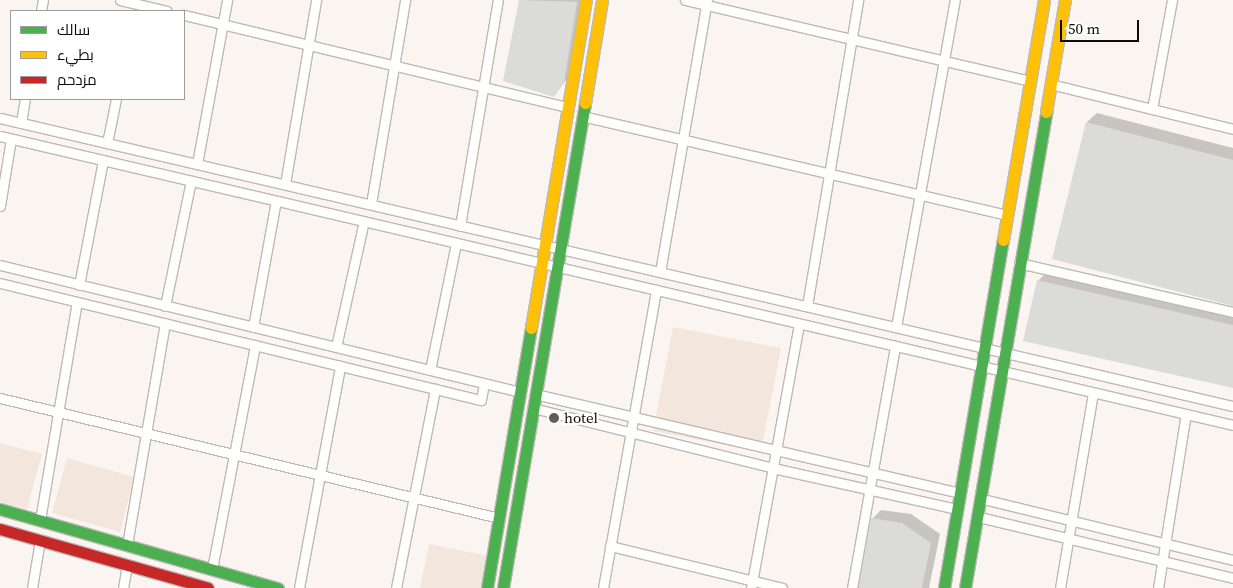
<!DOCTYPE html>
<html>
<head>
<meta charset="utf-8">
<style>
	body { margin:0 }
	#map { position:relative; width:1233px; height:588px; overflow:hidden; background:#fbf5f1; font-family:"Source Serif 4",Cairo,serif }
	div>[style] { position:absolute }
	.built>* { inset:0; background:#f3e7dd }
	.shadow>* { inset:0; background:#0003 }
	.building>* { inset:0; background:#dbdbda }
	.roads { filter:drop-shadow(1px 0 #beb9b6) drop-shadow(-1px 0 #beb9b6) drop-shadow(0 1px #beb9b6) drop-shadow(0 -1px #beb9b6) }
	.street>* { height:9px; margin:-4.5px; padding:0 4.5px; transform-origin:4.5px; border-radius:4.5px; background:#fefefd }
	.fast>* { height:11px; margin:-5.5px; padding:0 5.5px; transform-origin:5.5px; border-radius:5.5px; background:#4caf50 }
	.slow>* { height:11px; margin:-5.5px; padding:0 5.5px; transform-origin:5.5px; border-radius:5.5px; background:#ffc107 }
	.jam>* { height:11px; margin:-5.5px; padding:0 5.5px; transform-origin:5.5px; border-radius:5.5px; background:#c62828 }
	.dots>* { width:14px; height:14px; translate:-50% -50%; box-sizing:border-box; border:2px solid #fff; border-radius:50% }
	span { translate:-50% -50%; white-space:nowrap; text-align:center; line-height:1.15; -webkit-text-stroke:4px #fff; paint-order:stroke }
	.poi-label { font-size:15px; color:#0f0b08 }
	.left { translate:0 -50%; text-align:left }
	.legend { position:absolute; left:10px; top:10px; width:175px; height:90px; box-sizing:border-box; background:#fff; border:1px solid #9f9d9c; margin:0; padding:6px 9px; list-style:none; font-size:15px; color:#0f0b08 }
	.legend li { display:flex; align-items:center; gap:10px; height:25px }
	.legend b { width:25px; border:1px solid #9f9d9c }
	.scale { position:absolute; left:1060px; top:20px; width:79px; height:22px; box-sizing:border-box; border:2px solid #0f0b08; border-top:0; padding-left:6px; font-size:15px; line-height:18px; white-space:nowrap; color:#0f0b08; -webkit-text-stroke:4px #fff; paint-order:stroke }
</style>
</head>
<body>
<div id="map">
	<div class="built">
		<i style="clip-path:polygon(673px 327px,781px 348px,761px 452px,653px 431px)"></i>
		<i style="clip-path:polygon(0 443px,42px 454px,27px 509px,0 502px)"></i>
		<i style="clip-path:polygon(67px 458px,134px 477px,120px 532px,52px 513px)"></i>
		<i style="clip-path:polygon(429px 544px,489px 556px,483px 588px,420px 588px)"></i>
	</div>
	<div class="shadow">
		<i style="clip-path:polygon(520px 0,585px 0,573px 71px,554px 96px,504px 80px)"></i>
		<i style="clip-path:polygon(1097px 113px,1233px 148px,1233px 304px,1087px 122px)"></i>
		<i style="clip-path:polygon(1047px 272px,1233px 314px,1233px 387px,1038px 281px)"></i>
		<i style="clip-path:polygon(881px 510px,911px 514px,940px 534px,929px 588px,860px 588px,872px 519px)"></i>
	</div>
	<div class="building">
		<i style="clip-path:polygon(519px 0,577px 2px,564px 82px,554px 97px,503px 81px)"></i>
		<i style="clip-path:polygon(1086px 122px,1233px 160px,1233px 306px,1052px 259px)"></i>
		<i style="clip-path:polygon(1037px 280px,1233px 325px,1233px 388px,1023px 341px)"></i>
		<i style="clip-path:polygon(871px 518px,902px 523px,931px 543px,922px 588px,858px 588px)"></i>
	</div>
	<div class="roads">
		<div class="street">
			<i style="left:120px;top:0;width:48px;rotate:13.2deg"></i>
			<i style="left:685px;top:0;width:354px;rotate:13.2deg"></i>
			<i style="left:41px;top:11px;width:11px;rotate:-80deg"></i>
			<i style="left:184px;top:15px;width:395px;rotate:13.5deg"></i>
			<i style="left:1050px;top:84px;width:188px;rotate:13.8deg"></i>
			<i style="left:1152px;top:109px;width:111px;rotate:-79.6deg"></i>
			<i style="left:582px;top:116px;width:436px;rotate:13.1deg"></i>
			<i style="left:0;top:118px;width:1266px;rotate:13.15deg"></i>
			<i style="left:21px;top:123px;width:24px;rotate:-81deg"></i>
			<i style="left:0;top:136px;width:1266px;rotate:13.19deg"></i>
			<i style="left:107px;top:143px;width:45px;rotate:-78.4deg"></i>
			<i style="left:197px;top:164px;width:167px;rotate:-79.6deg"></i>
			<i style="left:285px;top:184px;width:187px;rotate:-80.4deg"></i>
			<i style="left:371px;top:204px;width:207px;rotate:-80.5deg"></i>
			<i style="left:0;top:206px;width:68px;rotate:-80.7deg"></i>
			<i style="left:460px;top:226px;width:229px;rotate:-80.5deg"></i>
			<i style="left:1019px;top:263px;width:220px;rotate:12.9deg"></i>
			<i style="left:0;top:265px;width:535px;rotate:13.72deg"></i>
			<i style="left:660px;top:272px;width:276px;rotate:-80.2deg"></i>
			<i style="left:0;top:283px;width:495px;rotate:13.7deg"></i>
			<i style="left:481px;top:400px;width:17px;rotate:-80deg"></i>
			<i style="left:79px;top:285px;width:127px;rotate:-79.1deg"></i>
			<i style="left:165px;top:306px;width:128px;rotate:-78.3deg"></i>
			<i style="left:807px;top:306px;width:310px;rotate:-80.5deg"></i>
			<i style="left:253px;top:327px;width:128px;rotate:-79.7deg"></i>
			<i style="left:896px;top:327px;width:332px;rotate:-79.8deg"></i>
			<i style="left:336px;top:347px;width:129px;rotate:-77.5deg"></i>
			<i style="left:430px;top:370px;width:130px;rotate:-78.4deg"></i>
			<i style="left:535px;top:394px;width:436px;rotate:13.1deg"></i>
			<i style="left:0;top:398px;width:513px;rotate:13.52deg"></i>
			<i style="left:533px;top:408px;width:247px;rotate:14deg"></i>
			<i style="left:773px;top:468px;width:189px;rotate:12.6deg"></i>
			<i style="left:983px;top:499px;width:257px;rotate:13.7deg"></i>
			<i style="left:979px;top:517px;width:261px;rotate:13.5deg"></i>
			<i style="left:40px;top:520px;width:221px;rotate:-80.4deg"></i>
			<i style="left:127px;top:545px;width:225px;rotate:-80.3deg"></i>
			<i style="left:610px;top:546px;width:177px;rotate:13.7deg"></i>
			<i style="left:212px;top:569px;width:228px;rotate:-79.1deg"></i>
			<i style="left:32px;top:588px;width:49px;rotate:-80.5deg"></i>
			<i style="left:123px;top:588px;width:23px;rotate:-80deg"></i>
			<i style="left:299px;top:588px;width:226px;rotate:-79.5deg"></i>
			<i style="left:396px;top:588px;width:203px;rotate:-78.9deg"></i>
			<i style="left:603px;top:588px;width:303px;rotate:-79.9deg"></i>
			<i style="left:751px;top:588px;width:268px;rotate:-79.7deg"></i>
			<i style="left:852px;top:588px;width:246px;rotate:-79.9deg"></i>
			<i style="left:1060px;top:588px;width:198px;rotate:-80.4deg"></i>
			<i style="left:1158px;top:588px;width:176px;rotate:-80.9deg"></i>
		</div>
		<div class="fast">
			<i style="left:0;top:509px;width:289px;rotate:15.9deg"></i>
			<i style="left:487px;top:588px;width:264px;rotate:-80.4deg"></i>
			<i style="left:503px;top:588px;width:492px;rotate:-80.4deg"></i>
			<i style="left:944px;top:588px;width:353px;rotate:-80.4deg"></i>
			<i style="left:965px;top:588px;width:483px;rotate:-80.3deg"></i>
		</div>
		<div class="slow">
			<i style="left:585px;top:103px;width:104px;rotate:-80.6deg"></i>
			<i style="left:1046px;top:112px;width:114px;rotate:-80.4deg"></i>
			<i style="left:1003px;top:240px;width:243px;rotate:-80.3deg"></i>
			<i style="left:531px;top:328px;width:333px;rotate:-80.5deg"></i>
		</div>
		<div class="jam">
			<i style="left:0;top:529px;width:216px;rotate:15.8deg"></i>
		</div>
	</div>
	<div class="dots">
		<i style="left:554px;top:418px;background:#625d5a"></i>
	</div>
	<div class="poi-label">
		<span class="left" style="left:564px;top:418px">hotel</span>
	</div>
	<ul class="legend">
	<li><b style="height:6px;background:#4caf50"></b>سالك</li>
	<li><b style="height:6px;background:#ffc107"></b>بطيء</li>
	<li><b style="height:6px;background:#c62828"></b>مزدحم</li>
	</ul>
	<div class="scale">50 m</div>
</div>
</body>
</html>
